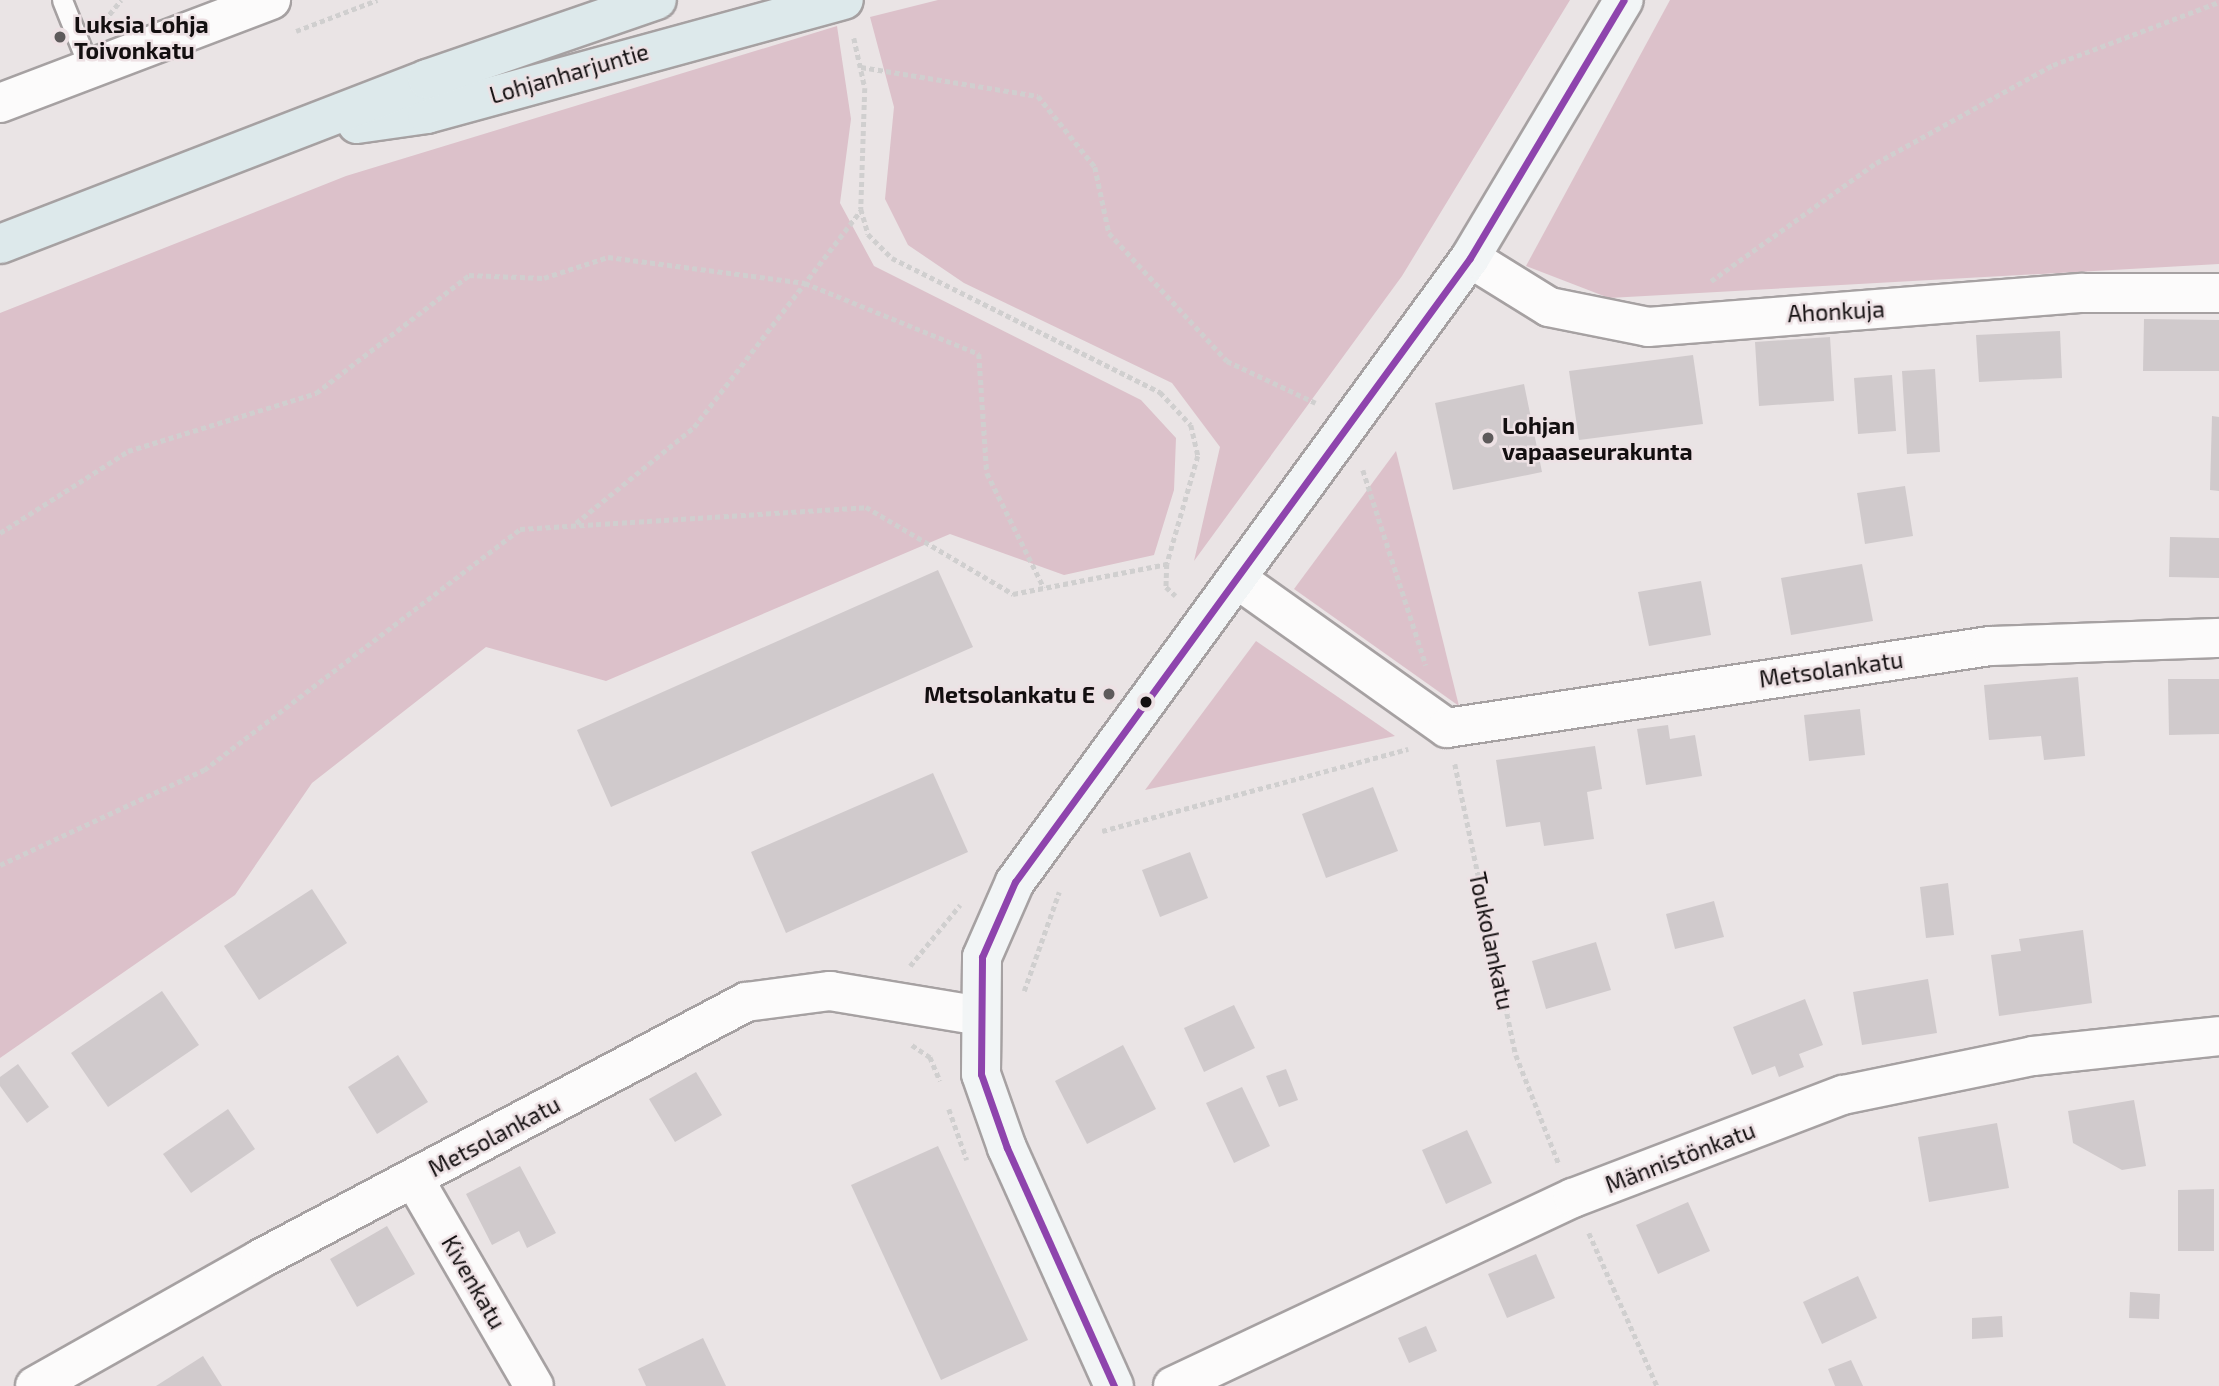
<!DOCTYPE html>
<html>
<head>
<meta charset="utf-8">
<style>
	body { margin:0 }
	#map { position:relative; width:2219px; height:1386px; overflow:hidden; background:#eae4e5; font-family:"Exo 2",sans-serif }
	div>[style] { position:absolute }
	.green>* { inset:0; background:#dcc1ca }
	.building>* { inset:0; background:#d0cacc }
	.path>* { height:4.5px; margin-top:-2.25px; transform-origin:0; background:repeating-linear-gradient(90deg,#d0cfcf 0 5px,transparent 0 8.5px) }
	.roads { filter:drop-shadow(2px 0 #a6a1a2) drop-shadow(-2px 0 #a6a1a2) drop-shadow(0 2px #a6a1a2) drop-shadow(0 -2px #a6a1a2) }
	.lane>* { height:19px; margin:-9.5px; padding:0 9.5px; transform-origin:9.5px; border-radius:9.5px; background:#fcfbfb }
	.street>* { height:38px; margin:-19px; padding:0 19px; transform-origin:19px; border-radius:19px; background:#fcfbfb }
	.secondary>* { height:38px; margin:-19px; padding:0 19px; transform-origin:19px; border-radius:19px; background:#f2f5f6 }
	.highway>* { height:38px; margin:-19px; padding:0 19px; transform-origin:19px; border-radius:19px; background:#dde9eb }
	.bus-1>* { height:7px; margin:-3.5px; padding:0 3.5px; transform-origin:3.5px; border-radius:3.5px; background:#8e44ad }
	.dots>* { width:19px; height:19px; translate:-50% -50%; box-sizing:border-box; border:4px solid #ede1e4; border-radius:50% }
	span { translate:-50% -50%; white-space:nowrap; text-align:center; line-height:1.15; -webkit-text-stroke:5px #ede1e4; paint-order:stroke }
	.poi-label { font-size:23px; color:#130f10; font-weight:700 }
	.left { translate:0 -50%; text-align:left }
	.right { translate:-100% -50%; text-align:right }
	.street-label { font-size:23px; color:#130f10 }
</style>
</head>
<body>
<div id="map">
	<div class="green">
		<i style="clip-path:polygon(938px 0,1570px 0,1402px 276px,1194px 561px,1220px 447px,1172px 383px,964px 283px,908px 245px,885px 199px,894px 107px,870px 17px)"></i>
		<i style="clip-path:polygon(1670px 0,2219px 0,2219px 264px,1609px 298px,1526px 266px)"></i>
		<i style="clip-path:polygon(837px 26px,851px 119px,840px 203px,874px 266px,1141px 400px,1176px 438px,1174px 490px,1154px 555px,1064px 575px,950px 534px,606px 681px,486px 647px,312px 783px,235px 895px,0 1058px,0 313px,346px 176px)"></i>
		<i style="clip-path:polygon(1396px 451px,1459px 706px,1294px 589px)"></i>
		<i style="clip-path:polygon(1256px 641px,1395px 736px,1145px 790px)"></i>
	</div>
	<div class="building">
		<i style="clip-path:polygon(2144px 319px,2219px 320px,2219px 371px,2143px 371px)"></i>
		<i style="clip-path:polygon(2060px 331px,2062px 378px,1979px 382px,1976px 335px)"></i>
		<i style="clip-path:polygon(1830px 337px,1834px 401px,1759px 406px,1755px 342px)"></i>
		<i style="clip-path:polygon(1693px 355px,1703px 424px,1579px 440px,1569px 371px)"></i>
		<i style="clip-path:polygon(1935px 369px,1940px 452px,1907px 454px,1902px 371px)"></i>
		<i style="clip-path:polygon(1892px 375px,1896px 431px,1858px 434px,1854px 378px)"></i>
		<i style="clip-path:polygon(1524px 384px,1542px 472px,1453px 490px,1435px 403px)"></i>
		<i style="clip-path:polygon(2212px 416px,2219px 417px,2219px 491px,2210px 490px)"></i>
		<i style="clip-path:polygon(1905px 486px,1913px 536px,1865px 544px,1857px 493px)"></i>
		<i style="clip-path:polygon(2170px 537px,2219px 538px,2219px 578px,2169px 577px)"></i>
		<i style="clip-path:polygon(1862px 564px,1873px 621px,1791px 635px,1781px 578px)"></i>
		<i style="clip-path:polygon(938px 570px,973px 647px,611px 807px,577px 730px)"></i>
		<i style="clip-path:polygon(1701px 581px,1711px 635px,1649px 646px,1638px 592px)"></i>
		<i style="clip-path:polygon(2078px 677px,2085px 756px,2044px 760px,2041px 736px,1989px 740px,1984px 685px)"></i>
		<i style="clip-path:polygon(2168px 679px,2219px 679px,2219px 734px,2169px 735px)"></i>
		<i style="clip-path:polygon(1860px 709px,1865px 755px,1809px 761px,1804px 715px)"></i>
		<i style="clip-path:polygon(1668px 725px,1670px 739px,1695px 735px,1702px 776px,1646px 785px,1637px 729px)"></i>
		<i style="clip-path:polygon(1595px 746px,1602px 789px,1587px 792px,1594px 839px,1544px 846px,1540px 822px,1506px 827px,1496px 760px)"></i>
		<i style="clip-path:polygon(933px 773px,968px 852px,786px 933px,751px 852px)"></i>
		<i style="clip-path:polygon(1373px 787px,1398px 851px,1326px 878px,1302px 814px)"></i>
		<i style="clip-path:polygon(1190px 852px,1208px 898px,1160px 917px,1142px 870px)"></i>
		<i style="clip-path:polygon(1948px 883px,1954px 935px,1926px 938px,1920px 887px)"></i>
		<i style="clip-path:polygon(312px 889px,347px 943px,259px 1000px,224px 946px)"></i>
		<i style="clip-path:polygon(1714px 901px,1724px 937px,1675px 949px,1666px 914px)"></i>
		<i style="clip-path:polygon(2083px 930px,2092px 1003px,1999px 1016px,1991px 955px,2021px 951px,2019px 939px)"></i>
		<i style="clip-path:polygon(1596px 942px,1611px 990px,1546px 1009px,1532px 961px)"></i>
		<i style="clip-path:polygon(1928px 979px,1937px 1033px,1862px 1045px,1853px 992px)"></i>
		<i style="clip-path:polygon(162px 991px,199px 1045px,108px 1107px,71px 1053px)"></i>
		<i style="clip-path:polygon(1805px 999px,1823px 1045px,1799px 1054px,1804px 1067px,1779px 1077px,1775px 1066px,1752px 1075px,1733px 1027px)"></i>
		<i style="clip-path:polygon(1234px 1005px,1255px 1048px,1204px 1072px,1184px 1028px)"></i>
		<i style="clip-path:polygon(1123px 1045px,1156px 1109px,1087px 1144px,1055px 1081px)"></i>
		<i style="clip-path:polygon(398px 1055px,428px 1102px,377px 1134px,348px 1087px)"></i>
		<i style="clip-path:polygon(18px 1064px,49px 1107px,27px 1123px,0 1086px,0 1077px)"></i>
		<i style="clip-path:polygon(1286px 1069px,1298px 1100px,1279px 1107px,1266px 1076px)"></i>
		<i style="clip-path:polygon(696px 1072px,722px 1115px,675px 1142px,649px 1099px)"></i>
		<i style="clip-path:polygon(1242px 1087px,1270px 1146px,1234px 1163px,1206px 1103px)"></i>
		<i style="clip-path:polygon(2134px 1100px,2146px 1166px,2122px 1170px,2073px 1143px,2068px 1111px)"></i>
		<i style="clip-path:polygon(228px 1109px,255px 1149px,191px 1193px,163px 1154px)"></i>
		<i style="clip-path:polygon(1997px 1123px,2009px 1188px,1929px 1202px,1918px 1137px)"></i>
		<i style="clip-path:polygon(1467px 1130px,1492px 1183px,1446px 1204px,1422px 1150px)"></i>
		<i style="clip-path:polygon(938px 1146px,1028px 1340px,941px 1380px,851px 1185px)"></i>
		<i style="clip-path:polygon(520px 1166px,556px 1233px,527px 1248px,519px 1231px,492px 1245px,466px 1194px)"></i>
		<i style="clip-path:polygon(2214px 1189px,2214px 1251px,2178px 1251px,2178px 1190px)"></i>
		<i style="clip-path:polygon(1688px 1202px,1710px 1251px,1658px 1274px,1636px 1225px)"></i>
		<i style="clip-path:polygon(387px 1226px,415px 1274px,357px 1307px,330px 1259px)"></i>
		<i style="clip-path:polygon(1536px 1254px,1555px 1298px,1507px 1318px,1488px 1274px)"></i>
		<i style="clip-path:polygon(1858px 1276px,1877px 1318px,1822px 1344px,1803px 1302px)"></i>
		<i style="clip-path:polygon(2130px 1292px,2160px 1294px,2159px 1319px,2129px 1318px)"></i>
		<i style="clip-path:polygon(2002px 1316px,2003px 1337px,1972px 1339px,1972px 1318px)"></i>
		<i style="clip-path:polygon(1426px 1326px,1437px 1351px,1409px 1363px,1398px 1338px)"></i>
		<i style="clip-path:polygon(703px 1338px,726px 1386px,646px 1386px,638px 1369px)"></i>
		<i style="clip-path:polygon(203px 1356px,222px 1386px,156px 1386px)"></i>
		<i style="clip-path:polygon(1851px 1360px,1863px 1386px,1835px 1386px,1828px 1369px)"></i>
	</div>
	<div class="path">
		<i style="left:104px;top:21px;width:27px;rotate:-51deg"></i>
		<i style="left:296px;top:31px;width:87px;rotate:-20.9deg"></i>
		<i style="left:854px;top:38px;width:51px;rotate:77.6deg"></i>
		<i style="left:865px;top:88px;width:121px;rotate:91.9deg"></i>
		<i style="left:861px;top:209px;width:26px;rotate:74deg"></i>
		<i style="left:868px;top:234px;width:34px;rotate:45deg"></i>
		<i style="left:892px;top:258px;width:300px;rotate:26.6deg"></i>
		<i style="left:1160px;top:392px;width:45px;rotate:46.8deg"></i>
		<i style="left:1191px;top:425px;width:32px;rotate:77deg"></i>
		<i style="left:1198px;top:456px;width:112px;rotate:106deg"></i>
		<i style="left:1167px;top:564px;width:23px;rotate:92deg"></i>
		<i style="left:1166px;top:587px;width:13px;rotate:42deg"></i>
		<i style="left:861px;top:67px;width:179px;rotate:9.3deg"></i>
		<i style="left:1038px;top:96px;width:91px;rotate:51.2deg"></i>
		<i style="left:1095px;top:167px;width:67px;rotate:78deg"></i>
		<i style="left:1109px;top:233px;width:174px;rotate:47.3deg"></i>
		<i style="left:1227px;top:361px;width:98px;rotate:25.3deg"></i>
		<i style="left:1711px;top:281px;width:203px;rotate:-35.6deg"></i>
		<i style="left:1876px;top:163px;width:202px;rotate:-29deg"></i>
		<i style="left:2053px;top:65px;width:178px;rotate:-20.8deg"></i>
		<i style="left:1363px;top:470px;width:205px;rotate:72.1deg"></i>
		<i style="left:576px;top:523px;width:152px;rotate:-39.1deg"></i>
		<i style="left:694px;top:427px;width:274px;rotate:-52.4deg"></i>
		<i style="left:0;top:533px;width:152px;rotate:-32.6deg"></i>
		<i style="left:128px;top:451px;width:197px;rotate:-17.1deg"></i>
		<i style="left:316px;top:393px;width:193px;rotate:-37.6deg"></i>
		<i style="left:469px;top:275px;width:75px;rotate:2.3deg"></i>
		<i style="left:544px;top:278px;width:67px;rotate:-18.2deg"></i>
		<i style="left:608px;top:257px;width:199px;rotate:7.5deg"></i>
		<i style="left:805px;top:283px;width:188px;rotate:22.2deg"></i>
		<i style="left:979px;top:354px;width:119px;rotate:86.2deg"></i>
		<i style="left:987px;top:473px;width:128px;rotate:63.6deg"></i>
		<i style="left:1455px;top:764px;width:297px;rotate:78.2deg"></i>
		<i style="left:1516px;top:1055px;width:117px;rotate:68.5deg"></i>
		<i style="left:1102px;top:831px;width:317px;rotate:-15deg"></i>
		<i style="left:0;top:865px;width:225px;rotate:-25deg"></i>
		<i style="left:204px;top:770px;width:397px;rotate:-37.3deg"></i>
		<i style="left:520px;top:529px;width:347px;rotate:-3.6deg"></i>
		<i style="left:866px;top:507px;width:171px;rotate:30.6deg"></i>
		<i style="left:1013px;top:594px;width:157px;rotate:-11deg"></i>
		<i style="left:910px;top:966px;width:79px;rotate:-50.7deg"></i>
		<i style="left:1024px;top:991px;width:105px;rotate:-70.5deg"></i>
		<i style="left:912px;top:1045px;width:22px;rotate:34deg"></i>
		<i style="left:930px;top:1057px;width:26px;rotate:67deg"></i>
		<i style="left:949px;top:1109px;width:54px;rotate:70.6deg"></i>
		<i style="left:1589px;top:1233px;width:167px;rotate:66deg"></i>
	</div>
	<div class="roads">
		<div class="lane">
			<i style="left:62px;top:0;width:78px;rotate:68.1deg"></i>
		</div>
		<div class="street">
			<i style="left:0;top:103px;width:290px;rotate:-20.8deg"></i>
			<i style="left:1470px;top:258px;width:93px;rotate:31.8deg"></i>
			<i style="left:1549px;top:307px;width:101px;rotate:11.4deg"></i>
			<i style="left:1648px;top:327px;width:436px;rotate:-4.5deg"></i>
			<i style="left:2083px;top:293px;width:136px"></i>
			<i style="left:1237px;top:579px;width:257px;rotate:35.4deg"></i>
			<i style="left:1447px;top:728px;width:549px;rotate:-8.59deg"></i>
			<i style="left:1990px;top:646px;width:229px;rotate:-2deg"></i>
			<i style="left:414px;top:1179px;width:239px;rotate:59.9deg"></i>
			<i style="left:35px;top:1386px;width:258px;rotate:-29.4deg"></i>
			<i style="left:260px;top:1259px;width:550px;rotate:-27.87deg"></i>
			<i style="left:746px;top:1002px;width:85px;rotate:-7.5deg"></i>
			<i style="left:830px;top:991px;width:153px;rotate:9.4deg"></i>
			<i style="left:1173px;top:1386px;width:442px;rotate:-25.2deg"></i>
			<i style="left:1573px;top:1198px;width:289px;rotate:-20.9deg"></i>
			<i style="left:1843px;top:1095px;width:194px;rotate:-11.6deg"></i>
			<i style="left:2033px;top:1056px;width:187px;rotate:-6.1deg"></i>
		</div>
		<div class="secondary">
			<i style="left:1114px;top:1386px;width:261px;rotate:-114.2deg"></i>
			<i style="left:1007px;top:1148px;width:78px;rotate:-109.4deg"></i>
			<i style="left:981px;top:1074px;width:117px;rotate:-89.5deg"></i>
			<i style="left:982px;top:957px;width:82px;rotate:-66.3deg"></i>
			<i style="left:1015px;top:882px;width:772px;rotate:-53.9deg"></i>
			<i style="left:1470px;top:258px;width:300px;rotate:-59.2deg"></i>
		</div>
		<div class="highway">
			<i style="left:357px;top:124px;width:71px;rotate:-8.1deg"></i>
			<i style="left:427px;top:114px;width:432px;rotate:-15.3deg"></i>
			<i style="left:0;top:244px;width:458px;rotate:-21.1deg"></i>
			<i style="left:427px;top:79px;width:243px;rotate:-19deg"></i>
		</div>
	</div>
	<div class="bus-1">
		<i style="left:1114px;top:1386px;width:261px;rotate:-114.2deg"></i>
		<i style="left:1007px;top:1148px;width:78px;rotate:-109.4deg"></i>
		<i style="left:981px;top:1074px;width:117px;rotate:-89.5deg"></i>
		<i style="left:982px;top:957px;width:82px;rotate:-66.3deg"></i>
		<i style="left:1015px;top:882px;width:772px;rotate:-53.9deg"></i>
		<i style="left:1470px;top:258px;width:300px;rotate:-59.2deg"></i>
	</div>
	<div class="dots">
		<i style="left:60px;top:37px;background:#5e5a5b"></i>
		<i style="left:1488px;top:438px;background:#5e5a5b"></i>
		<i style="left:1109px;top:694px;background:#5e5a5b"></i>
		<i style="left:1146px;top:702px;background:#130f10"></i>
	</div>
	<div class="poi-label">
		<span class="left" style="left:74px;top:37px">Luksia Lohja<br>Toivonkatu</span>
		<span class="left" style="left:1502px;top:438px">Lohjan<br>vapaaseurakunta</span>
		<span class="right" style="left:1095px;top:694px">Metsolankatu E</span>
	</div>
	<div class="street-label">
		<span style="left:569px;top:73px;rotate:-16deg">Lohjanharjuntie</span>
		<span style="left:1836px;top:311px;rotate:-3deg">Ahonkuja</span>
		<span style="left:1831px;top:669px;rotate:-8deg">Metsolankatu</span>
		<span style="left:1492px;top:941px;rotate:78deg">Toukolankatu</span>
		<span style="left:494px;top:1136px;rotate:-28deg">Metsolankatu</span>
		<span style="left:1680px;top:1157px;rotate:-21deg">Männistönkatu</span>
		<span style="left:474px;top:1282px;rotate:60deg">Kivenkatu</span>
	</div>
</div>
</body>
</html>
